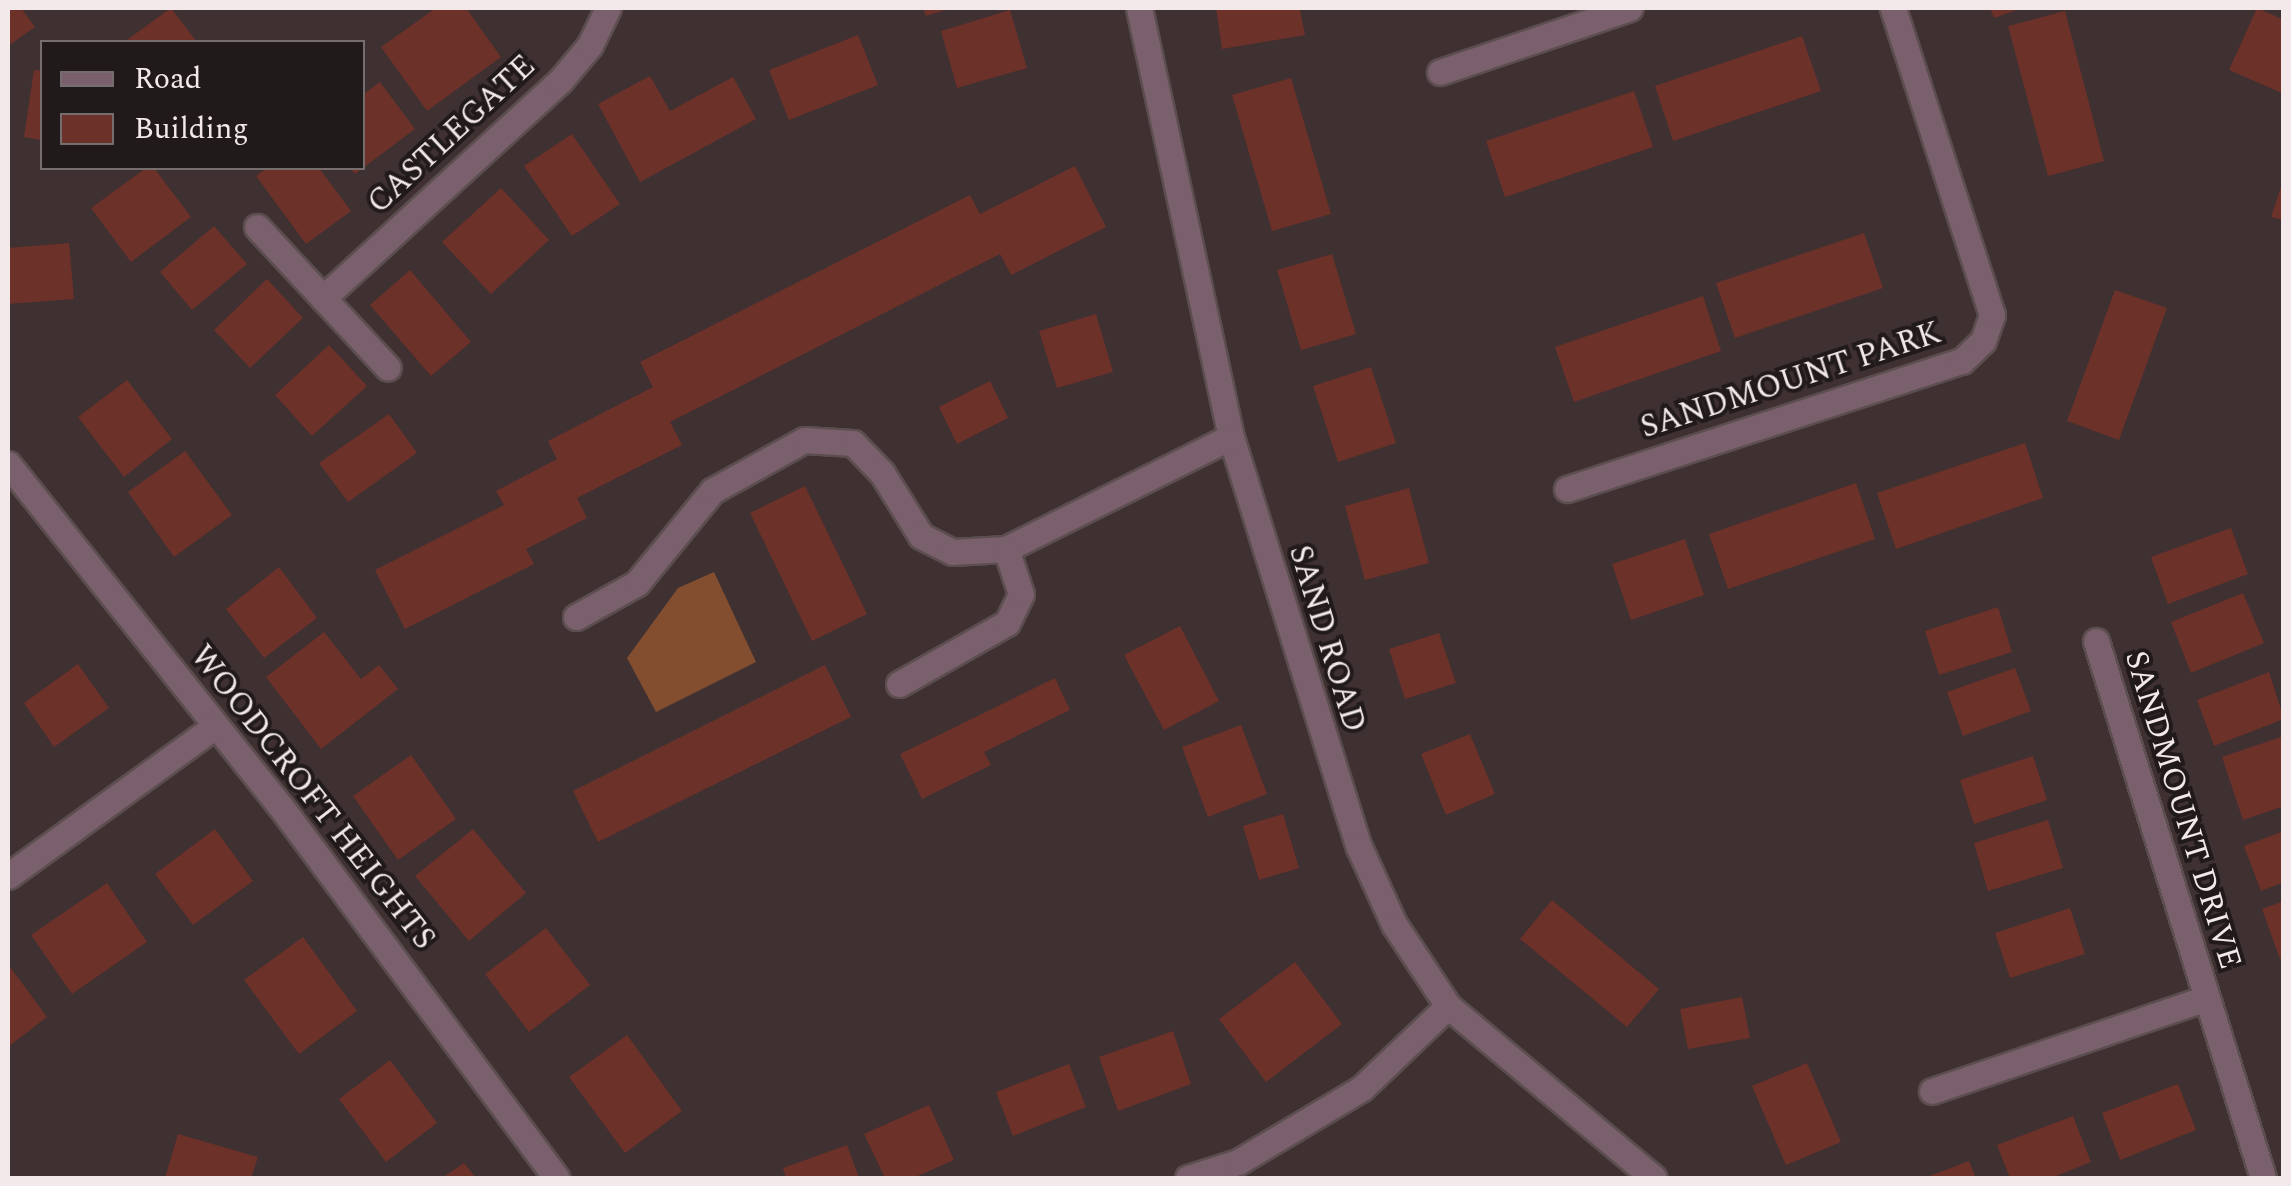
<!DOCTYPE html>
<html>
<head>
<meta charset="utf-8">
<style>
	body { margin:0 }
	#map { position:relative; width:2291px; height:1186px; overflow:hidden; background:#3f3032; font-family:Spectral,serif }
	div>[style] { position:absolute }
	.green>* { inset:0; background:#824e2f }
	.building>* { inset:0; background:#6c3129 }
	.roads { filter:drop-shadow(2px 0 #5c4e4f) drop-shadow(-2px 0 #5c4e4f) drop-shadow(0 2px #5c4e4f) drop-shadow(0 -2px #5c4e4f) }
	.minor>* { height:25px; margin:-12.5px; padding:0 12.5px; transform-origin:12.5px; border-radius:12.5px; background:#7a5f6c }
	span { translate:-50% -50%; white-space:nowrap; text-align:center; line-height:1.15; -webkit-text-stroke:8px #211a1b; paint-order:stroke }
	.street-label { font-size:32px; color:#f3e9ea }
	.frame { position:absolute; inset:0; border:10px solid #f3e9ea; pointer-events:none }
	.legend { position:absolute; left:40px; top:40px; width:325px; height:130px; box-sizing:border-box; background:#211a1b; border:2px solid #756d6e; margin:0; padding:12px 18px; list-style:none; font-size:30px; color:#f3e9ea }
	.legend li { display:flex; align-items:center; gap:20px; height:50px }
	.legend b { width:50px; border:2px solid #756d6e }
</style>
</head>
<body>
<div id="map">
	<div class="green">
		<i style="clip-path:polygon(714px 572px,756px 662px,656px 712px,627px 658px,678px 588px)"></i>
	</div>
	<div class="building">
		<i style="clip-path:polygon(8px 8px,21px 8px,35px 27px,8px 46px)"></i>
		<i style="clip-path:polygon(171px 8px,197px 42px,124px 42px)"></i>
		<i style="clip-path:polygon(436px 8px,466px 8px,501px 57px,427px 111px,381px 47px)"></i>
		<i style="clip-path:polygon(923px 8px,951px 8px,926px 16px)"></i>
		<i style="clip-path:polygon(1216px 8px,1300px 10px,1305px 35px,1222px 49px)"></i>
		<i style="clip-path:polygon(1990px 8px,2022px 8px,1994px 18px)"></i>
		<i style="clip-path:polygon(2257px 8px,2284px 20px,2284px 94px,2229px 70px)"></i>
		<i style="clip-path:polygon(1010px 10px,1027px 68px,957px 88px,941px 31px)"></i>
		<i style="clip-path:polygon(2065px 11px,2104px 161px,2048px 176px,2008px 26px)"></i>
		<i style="clip-path:polygon(858px 35px,878px 85px,789px 120px,769px 70px)"></i>
		<i style="clip-path:polygon(1802px 36px,1821px 91px,1673px 141px,1655px 86px)"></i>
		<i style="clip-path:polygon(34px 70px,42px 71px,42px 140px,24px 137px)"></i>
		<i style="clip-path:polygon(650px 76px,670px 111px,733px 77px,756px 119px,640px 182px,598px 104px)"></i>
		<i style="clip-path:polygon(1291px 78px,1331px 214px,1272px 231px,1232px 95px)"></i>
		<i style="clip-path:polygon(380px 82px,415px 129px,355px 174px,350px 168px,362px 168px,362px 95px)"></i>
		<i style="clip-path:polygon(1634px 91px,1653px 147px,1505px 197px,1486px 141px)"></i>
		<i style="clip-path:polygon(572px 134px,620px 204px,572px 236px,524px 166px)"></i>
		<i style="clip-path:polygon(1075px 166px,1106px 227px,1011px 275px,1000px 254px,670px 422px,682px 445px,577px 498px,587px 518px,526px 549px,534px 564px,405px 629px,375px 570px,504px 505px,496px 491px,557px 459px,548px 441px,653px 387px,640px 362px,970px 195px,980px 214px)"></i>
		<i style="clip-path:polygon(146px 168px,154px 168px,191px 217px,131px 262px,91px 208px)"></i>
		<i style="clip-path:polygon(267px 168px,319px 168px,351px 211px,306px 244px,256px 176px)"></i>
		<i style="clip-path:polygon(2284px 178px,2284px 220px,2271px 217px)"></i>
		<i style="clip-path:polygon(501px 188px,549px 240px,491px 294px,442px 242px)"></i>
		<i style="clip-path:polygon(214px 226px,247px 264px,192px 310px,160px 272px)"></i>
		<i style="clip-path:polygon(1864px 233px,1883px 288px,1735px 338px,1716px 283px)"></i>
		<i style="clip-path:polygon(69px 243px,74px 299px,8px 304px,8px 248px)"></i>
		<i style="clip-path:polygon(1332px 254px,1356px 334px,1301px 350px,1277px 270px)"></i>
		<i style="clip-path:polygon(410px 270px,471px 342px,431px 376px,370px 305px)"></i>
		<i style="clip-path:polygon(267px 279px,303px 318px,250px 368px,214px 330px)"></i>
		<i style="clip-path:polygon(2115px 290px,2167px 308px,2119px 440px,2067px 421px)"></i>
		<i style="clip-path:polygon(1703px 296px,1721px 351px,1574px 402px,1555px 347px)"></i>
		<i style="clip-path:polygon(1096px 314px,1113px 372px,1057px 388px,1039px 331px)"></i>
		<i style="clip-path:polygon(329px 345px,367px 386px,312px 436px,275px 395px)"></i>
		<i style="clip-path:polygon(1371px 367px,1396px 443px,1338px 462px,1313px 386px)"></i>
		<i style="clip-path:polygon(127px 380px,172px 439px,124px 477px,78px 417px)"></i>
		<i style="clip-path:polygon(990px 381px,1008px 418px,957px 444px,939px 407px)"></i>
		<i style="clip-path:polygon(389px 414px,417px 453px,348px 502px,319px 463px)"></i>
		<i style="clip-path:polygon(2025px 443px,2043px 498px,1896px 549px,1877px 493px)"></i>
		<i style="clip-path:polygon(185px 451px,232px 515px,174px 557px,128px 492px)"></i>
		<i style="clip-path:polygon(1856px 483px,1875px 539px,1728px 589px,1709px 534px)"></i>
		<i style="clip-path:polygon(805px 486px,867px 614px,812px 641px,750px 513px)"></i>
		<i style="clip-path:polygon(1409px 488px,1429px 563px,1365px 580px,1345px 506px)"></i>
		<i style="clip-path:polygon(2231px 528px,2248px 574px,2168px 604px,2151px 557px)"></i>
		<i style="clip-path:polygon(1685px 539px,1704px 595px,1631px 620px,1612px 564px)"></i>
		<i style="clip-path:polygon(279px 567px,317px 618px,264px 658px,226px 609px)"></i>
		<i style="clip-path:polygon(2243px 593px,2264px 643px,2191px 673px,2171px 622px)"></i>
		<i style="clip-path:polygon(1998px 607px,2012px 652px,1939px 675px,1925px 631px)"></i>
		<i style="clip-path:polygon(1180px 626px,1219px 701px,1164px 730px,1124px 655px)"></i>
		<i style="clip-path:polygon(324px 632px,361px 679px,379px 665px,398px 689px,321px 749px,266px 677px)"></i>
		<i style="clip-path:polygon(1439px 633px,1456px 683px,1405px 699px,1389px 649px)"></i>
		<i style="clip-path:polygon(78px 664px,109px 708px,54px 747px,24px 703px)"></i>
		<i style="clip-path:polygon(825px 665px,851px 717px,598px 842px,573px 791px)"></i>
		<i style="clip-path:polygon(2015px 668px,2031px 711px,1963px 736px,1947px 692px)"></i>
		<i style="clip-path:polygon(2269px 672px,2284px 719px,2214px 746px,2197px 700px)"></i>
		<i style="clip-path:polygon(1055px 678px,1070px 710px,984px 752px,991px 765px,922px 799px,900px 754px)"></i>
		<i style="clip-path:polygon(1241px 725px,1267px 794px,1208px 817px,1182px 747px)"></i>
		<i style="clip-path:polygon(1470px 734px,1495px 794px,1446px 815px,1421px 754px)"></i>
		<i style="clip-path:polygon(2284px 736px,2284px 806px,2243px 820px,2222px 757px)"></i>
		<i style="clip-path:polygon(411px 755px,456px 819px,398px 860px,353px 796px)"></i>
		<i style="clip-path:polygon(2033px 756px,2047px 800px,1974px 824px,1960px 780px)"></i>
		<i style="clip-path:polygon(1283px 814px,1299px 868px,1259px 880px,1243px 826px)"></i>
		<i style="clip-path:polygon(2048px 820px,2063px 868px,1988px 891px,1974px 843px)"></i>
		<i style="clip-path:polygon(215px 829px,253px 881px,193px 925px,155px 874px)"></i>
		<i style="clip-path:polygon(473px 829px,526px 893px,469px 941px,415px 876px)"></i>
		<i style="clip-path:polygon(2284px 831px,2284px 882px,2261px 891px,2244px 846px)"></i>
		<i style="clip-path:polygon(107px 883px,147px 942px,72px 994px,31px 935px)"></i>
		<i style="clip-path:polygon(1552px 900px,1659px 989px,1627px 1027px,1520px 939px)"></i>
		<i style="clip-path:polygon(2284px 901px,2284px 957px,2280px 959px,2262px 909px)"></i>
		<i style="clip-path:polygon(2070px 908px,2085px 954px,2010px 978px,1995px 933px)"></i>
		<i style="clip-path:polygon(546px 928px,590px 985px,529px 1032px,485px 974px)"></i>
		<i style="clip-path:polygon(303px 937px,357px 1011px,299px 1054px,244px 980px)"></i>
		<i style="clip-path:polygon(1295px 962px,1342px 1024px,1266px 1082px,1219px 1019px)"></i>
		<i style="clip-path:polygon(8px 964px,47px 1017px,8px 1047px)"></i>
		<i style="clip-path:polygon(1742px 997px,1750px 1038px,1688px 1049px,1680px 1009px)"></i>
		<i style="clip-path:polygon(1173px 1031px,1191px 1084px,1118px 1111px,1099px 1057px)"></i>
		<i style="clip-path:polygon(627px 1035px,682px 1111px,625px 1153px,569px 1077px)"></i>
		<i style="clip-path:polygon(390px 1060px,437px 1123px,386px 1162px,339px 1099px)"></i>
		<i style="clip-path:polygon(1807px 1063px,1841px 1142px,1786px 1165px,1752px 1086px)"></i>
		<i style="clip-path:polygon(1069px 1064px,1086px 1107px,1013px 1136px,996px 1092px)"></i>
		<i style="clip-path:polygon(2178px 1084px,2196px 1130px,2120px 1160px,2102px 1113px)"></i>
		<i style="clip-path:polygon(929px 1105px,954px 1160px,913px 1178px,885px 1178px,864px 1134px)"></i>
		<i style="clip-path:polygon(2073px 1116px,2091px 1162px,2051px 1178px,2010px 1178px,1997px 1145px)"></i>
		<i style="clip-path:polygon(178px 1134px,258px 1157px,251px 1178px,165px 1178px)"></i>
		<i style="clip-path:polygon(847px 1145px,859px 1178px,786px 1178px,783px 1168px)"></i>
		<i style="clip-path:polygon(1969px 1161px,1976px 1178px,1924px 1178px)"></i>
		<i style="clip-path:polygon(464px 1163px,476px 1178px,442px 1178px)"></i>
	</div>
	<div class="roads">
		<div class="minor">
			<i style="left:1139px;top:8px;width:439px;rotate:77.9deg"></i>
			<i style="left:1231px;top:437px;width:430px;rotate:72.7deg"></i>
			<i style="left:1359px;top:847px;width:85px;rotate:65.6deg"></i>
			<i style="left:1394px;top:924px;width:98px;rotate:56.6deg"></i>
			<i style="left:1448px;top:1006px;width:268px;rotate:39.9deg"></i>
			<i style="left:1440px;top:72px;width:200px;rotate:-18.6deg"></i>
			<i style="left:257px;top:227px;width:192px;rotate:47.1deg"></i>
			<i style="left:323px;top:298px;width:321px;rotate:-42.5deg"></i>
			<i style="left:560px;top:81px;width:47px;rotate:-50.2deg"></i>
			<i style="left:590px;top:45px;width:41px;rotate:-64.1deg"></i>
			<i style="left:8px;top:464px;width:438px;rotate:51.5deg"></i>
			<i style="left:281px;top:807px;width:462px;rotate:53.4deg"></i>
			<i style="left:1567px;top:489px;width:415px;rotate:-18deg"></i>
			<i style="left:1962px;top:361px;width:29px;rotate:-44deg"></i>
			<i style="left:1983px;top:341px;width:28px;rotate:-71deg"></i>
			<i style="left:1992px;top:315px;width:323px;rotate:-107.9deg"></i>
			<i style="left:576px;top:617px;width:70px;rotate:-29.1deg"></i>
			<i style="left:637px;top:583px;width:119px;rotate:-50.8deg"></i>
			<i style="left:712px;top:491px;width:105px;rotate:-29deg"></i>
			<i style="left:804px;top:440px;width:49px;rotate:3.5deg"></i>
			<i style="left:853px;top:443px;width:42px;rotate:46deg"></i>
			<i style="left:882px;top:473px;width:74px;rotate:58.2deg"></i>
			<i style="left:921px;top:536px;width:35px;rotate:27deg"></i>
			<i style="left:952px;top:552px;width:54px;rotate:-3.2deg"></i>
			<i style="left:1006px;top:549px;width:251px;rotate:-26.5deg"></i>
			<i style="left:2096px;top:641px;width:562px;rotate:72.72deg"></i>
			<i style="left:899px;top:684px;width:124px;rotate:-29.5deg"></i>
			<i style="left:1007px;top:623px;width:32px;rotate:-64deg"></i>
			<i style="left:1021px;top:594px;width:47px;rotate:-108.4deg"></i>
			<i style="left:8px;top:876px;width:256px;rotate:-35.9deg"></i>
			<i style="left:1932px;top:1091px;width:290px;rotate:-18.7deg"></i>
			<i style="left:1188px;top:1178px;width:52px;rotate:-17.7deg"></i>
			<i style="left:1238px;top:1162px;width:144px;rotate:-30.8deg"></i>
			<i style="left:1362px;top:1088px;width:119px;rotate:-43.6deg"></i>
		</div>
	</div>
	<div class="street-label">
		<span style="left:452px;top:135px;rotate:-43deg">CASTLEGATE</span>
		<span style="left:1791px;top:381px;rotate:-18deg">SANDMOUNT PARK</span>
		<span style="left:1326px;top:639px;rotate:73deg">SAND ROAD</span>
		<span style="left:312px;top:798px;rotate:52deg">WOODCROFT HEIGHTS</span>
		<span style="left:2182px;top:810px;rotate:73deg">SANDMOUNT DRIVE</span>
	</div>
	<div class="frame"></div>
	<ul class="legend">
	<li><b style="height:12px;background:#7a5f6c"></b>Road</li>
	<li><b style="height:28px;background:#6c3129"></b>Building</li>
	</ul>
</div>
</body>
</html>
